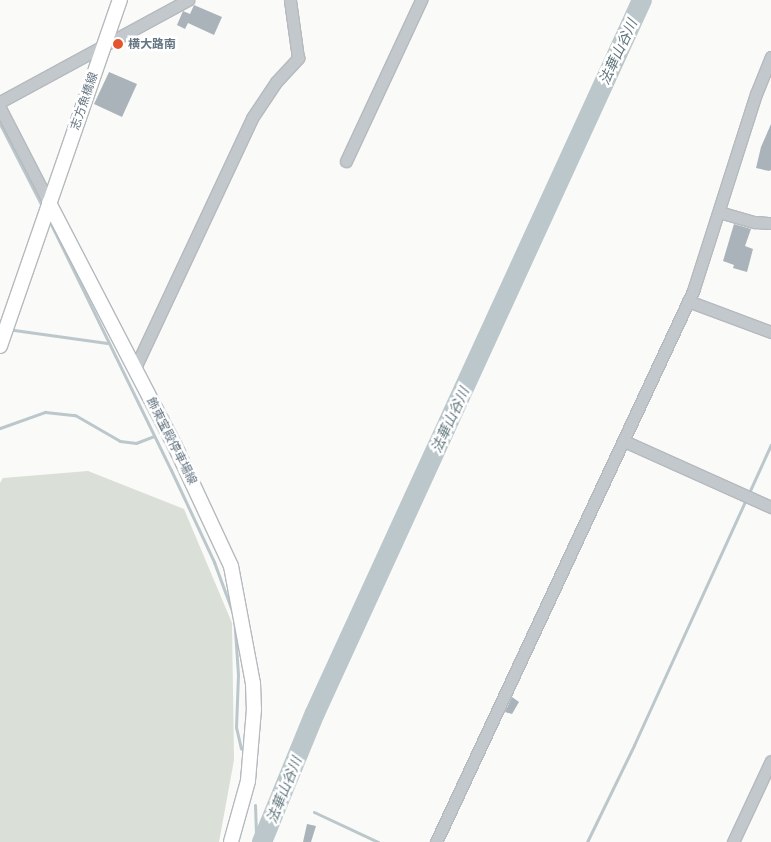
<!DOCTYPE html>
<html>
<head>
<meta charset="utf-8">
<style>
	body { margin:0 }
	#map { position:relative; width:771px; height:842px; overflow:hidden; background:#fafaf8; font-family:"Titillium Web","Noto Sans JP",sans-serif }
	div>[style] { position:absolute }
	.green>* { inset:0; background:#dadfd7 }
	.stream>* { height:3px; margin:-1.5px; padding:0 1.5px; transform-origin:1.5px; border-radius:1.5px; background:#bbc7cb }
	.river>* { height:20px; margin:-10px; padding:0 10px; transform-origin:10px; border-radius:10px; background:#bbc7cb }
	.building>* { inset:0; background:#aab3b9 }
	.roads { filter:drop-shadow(1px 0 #b5babe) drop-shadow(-1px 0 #b5babe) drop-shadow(0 1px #b5babe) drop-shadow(0 -1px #b5babe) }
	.minor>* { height:11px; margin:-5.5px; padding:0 5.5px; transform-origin:5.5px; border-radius:5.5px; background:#c3c8cc }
	.major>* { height:14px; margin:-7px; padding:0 7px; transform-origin:7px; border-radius:7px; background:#fff }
	.dots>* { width:14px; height:14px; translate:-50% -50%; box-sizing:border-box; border:2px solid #fff; border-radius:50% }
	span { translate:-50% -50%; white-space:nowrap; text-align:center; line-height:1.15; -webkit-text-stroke:5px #fff; paint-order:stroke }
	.poi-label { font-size:12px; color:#657683; font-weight:700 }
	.left { translate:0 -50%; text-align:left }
	.street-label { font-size:12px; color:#657683 }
	.water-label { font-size:14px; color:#60757c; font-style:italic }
</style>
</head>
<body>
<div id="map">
	<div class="green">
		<i style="clip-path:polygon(88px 471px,184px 509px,232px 623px,234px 760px,219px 842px,0 842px,0 483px,3px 478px)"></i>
	</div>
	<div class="stream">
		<i style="left:0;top:124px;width:94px;rotate:62.9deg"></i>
		<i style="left:49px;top:220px;width:278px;rotate:64deg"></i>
		<i style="left:171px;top:470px;width:102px;rotate:64.9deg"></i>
		<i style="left:214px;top:562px;width:58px;rotate:69.7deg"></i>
		<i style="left:234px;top:616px;width:59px;rotate:86.1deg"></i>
		<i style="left:238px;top:675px;width:52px;rotate:92.2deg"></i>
		<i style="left:236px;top:727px;width:22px;rotate:77deg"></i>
		<i style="left:14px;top:330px;width:94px;rotate:8deg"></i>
		<i style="left:0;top:428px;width:48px;rotate:-19.6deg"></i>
		<i style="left:45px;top:412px;width:30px;rotate:6deg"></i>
		<i style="left:75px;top:415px;width:52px;rotate:30deg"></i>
		<i style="left:120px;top:441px;width:16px;rotate:7deg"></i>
		<i style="left:136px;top:443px;width:19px;rotate:-21deg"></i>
		<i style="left:255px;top:805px;width:37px;rotate:88deg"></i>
		<i style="left:314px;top:812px;width:71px;rotate:25.1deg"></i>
		<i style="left:587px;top:842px;width:108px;rotate:-64.1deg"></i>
		<i style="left:634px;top:745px;width:330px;rotate:-65.5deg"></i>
	</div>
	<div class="river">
		<i style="left:262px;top:842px;width:139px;rotate:-67.7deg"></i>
		<i style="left:315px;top:713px;width:784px;rotate:-65.36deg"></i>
	</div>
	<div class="building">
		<i style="clip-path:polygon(194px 5px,222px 17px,214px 35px,188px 23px,185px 29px,177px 25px,183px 11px,190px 14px)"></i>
		<i style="clip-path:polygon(109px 72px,137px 84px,122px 117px,94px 104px)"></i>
		<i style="clip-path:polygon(771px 124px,771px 170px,769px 171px,756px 168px,761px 147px)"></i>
		<i style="clip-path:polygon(734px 224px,751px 229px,745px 246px,753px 249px,747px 272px,733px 268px,734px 265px,723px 261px)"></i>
		<i style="clip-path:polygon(512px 697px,519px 702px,512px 714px,505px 712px)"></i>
		<i style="clip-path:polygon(307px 824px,316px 826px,311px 842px,303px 842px)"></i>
	</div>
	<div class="roads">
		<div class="minor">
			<i style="left:0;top:102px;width:214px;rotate:-28.5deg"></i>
			<i style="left:0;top:108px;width:107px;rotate:62.7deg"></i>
			<i style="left:346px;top:161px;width:178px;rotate:-65deg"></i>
			<i style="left:719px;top:212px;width:37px;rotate:16deg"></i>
			<i style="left:755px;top:222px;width:16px;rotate:4deg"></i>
			<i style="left:688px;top:301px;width:89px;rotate:20.5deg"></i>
			<i style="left:135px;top:368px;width:276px;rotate:-64.9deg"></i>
			<i style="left:252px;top:118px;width:43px;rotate:-56.3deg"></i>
			<i style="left:276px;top:82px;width:33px;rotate:-47deg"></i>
			<i style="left:298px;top:58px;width:59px;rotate:-97.9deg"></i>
			<i style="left:624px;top:441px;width:161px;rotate:24.2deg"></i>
			<i style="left:436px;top:842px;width:608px;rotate:-64.99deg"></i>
			<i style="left:693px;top:291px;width:207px;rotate:-72.3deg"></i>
			<i style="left:756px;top:94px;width:40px;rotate:-68deg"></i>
			<i style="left:733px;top:842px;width:89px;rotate:-64.9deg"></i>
		</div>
		<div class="major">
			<i style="left:49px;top:203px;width:274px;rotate:62.6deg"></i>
			<i style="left:175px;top:446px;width:132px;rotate:65deg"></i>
			<i style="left:231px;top:566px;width:119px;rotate:79.4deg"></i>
			<i style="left:253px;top:683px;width:26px;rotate:88deg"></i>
			<i style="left:254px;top:709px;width:72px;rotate:94.8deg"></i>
			<i style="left:248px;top:781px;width:63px;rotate:105.6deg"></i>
			<i style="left:0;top:346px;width:366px;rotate:-70.9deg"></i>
		</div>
	</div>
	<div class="dots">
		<i style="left:118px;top:44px;background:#e4572e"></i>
	</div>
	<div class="poi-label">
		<span class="left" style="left:128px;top:44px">横大路南</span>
	</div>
	<div class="street-label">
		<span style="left:84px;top:101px;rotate:-71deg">志方魚橋線</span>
		<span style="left:172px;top:441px;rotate:63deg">飾東宝殿停車場線</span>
	</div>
	<div class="water-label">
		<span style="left:618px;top:52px;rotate:-65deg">法華山谷川</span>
		<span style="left:450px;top:420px;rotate:-65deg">法華山谷川</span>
		<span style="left:284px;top:790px;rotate:-68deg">法華山谷川</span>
	</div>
</div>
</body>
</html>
